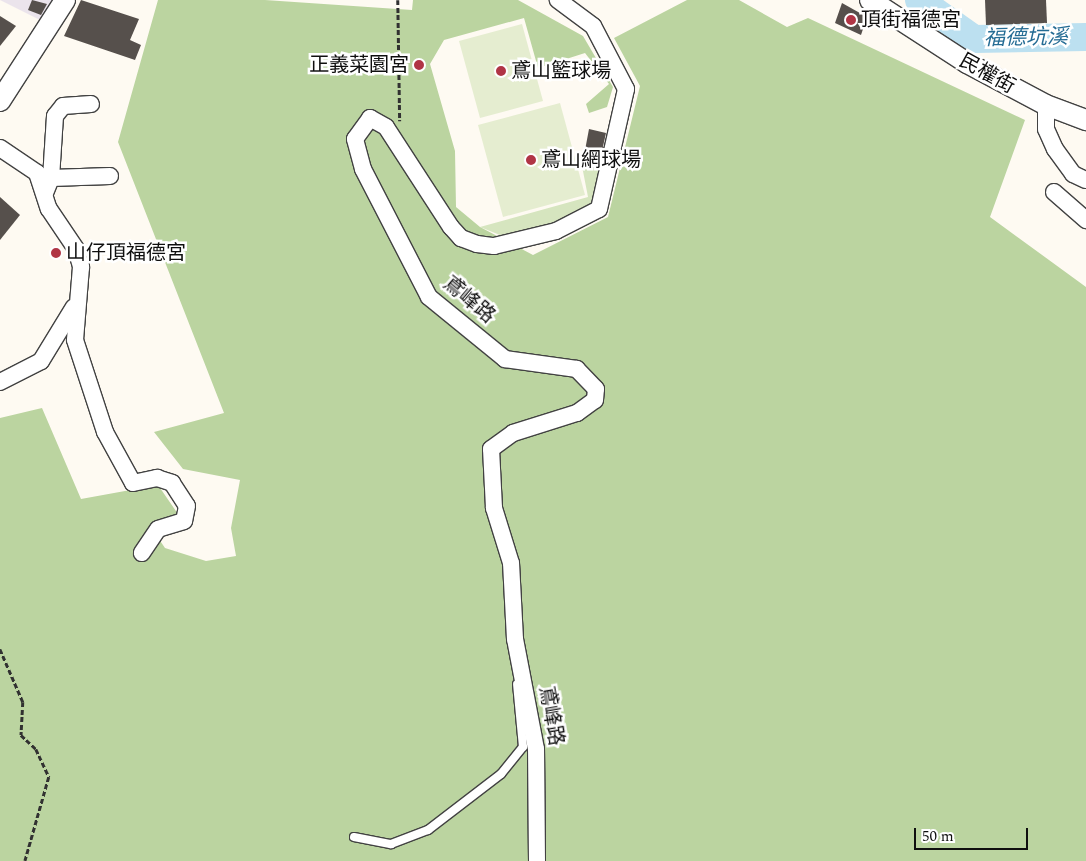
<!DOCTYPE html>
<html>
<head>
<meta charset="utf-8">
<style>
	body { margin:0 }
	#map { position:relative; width:1086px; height:861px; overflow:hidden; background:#fefaf2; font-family:Spectral,"Noto Sans TC",serif }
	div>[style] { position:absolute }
	.industrial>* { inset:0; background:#ebe4ec }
	.green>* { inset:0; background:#d6e5bf }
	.forest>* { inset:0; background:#bbd4a0 }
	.pitch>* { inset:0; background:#e5edd0 }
	.river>* { height:28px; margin:-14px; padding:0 14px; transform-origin:14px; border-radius:14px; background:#bce0f0 }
	.building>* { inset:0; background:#56504c }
	.path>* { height:2.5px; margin-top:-1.25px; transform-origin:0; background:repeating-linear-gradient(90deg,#313131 0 5px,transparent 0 7.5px) }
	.roads { filter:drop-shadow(1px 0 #424242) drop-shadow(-1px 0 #424242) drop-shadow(0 1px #424242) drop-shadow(0 -1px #424242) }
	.service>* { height:8px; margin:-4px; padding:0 4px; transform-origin:4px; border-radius:4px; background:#fff }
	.minor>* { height:16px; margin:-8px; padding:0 8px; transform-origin:8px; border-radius:8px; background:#fff }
	.tertiary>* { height:20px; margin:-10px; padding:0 10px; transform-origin:10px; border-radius:10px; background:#fff }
	.dots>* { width:14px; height:14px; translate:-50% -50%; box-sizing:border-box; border:2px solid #fff; border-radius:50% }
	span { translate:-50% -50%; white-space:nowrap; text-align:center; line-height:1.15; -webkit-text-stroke:5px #fff; paint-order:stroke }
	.poi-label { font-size:20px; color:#0f0f0f }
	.left { translate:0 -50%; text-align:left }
	.right { translate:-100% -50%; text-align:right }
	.street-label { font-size:20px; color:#0f0f0f }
	.water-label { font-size:21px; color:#256c94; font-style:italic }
	.scale { position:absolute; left:914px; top:828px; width:114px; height:22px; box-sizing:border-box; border:2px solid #0f0f0f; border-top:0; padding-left:6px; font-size:15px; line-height:18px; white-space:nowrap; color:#0f0f0f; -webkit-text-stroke:4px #fff; paint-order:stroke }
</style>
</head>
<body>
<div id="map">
	<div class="industrial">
		<i style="clip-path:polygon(0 0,58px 0,44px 22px)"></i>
	</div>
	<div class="green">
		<i style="clip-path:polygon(582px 166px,601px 170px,594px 203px,553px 225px,505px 237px,480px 227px,588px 197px)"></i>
	</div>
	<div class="forest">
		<i style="clip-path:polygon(158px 0,265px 0,412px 10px,413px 0,518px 0,583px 36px,613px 87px,607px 107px,589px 113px,586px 104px,609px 84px,585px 53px,538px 68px,524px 18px,444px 40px,430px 64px,455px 151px,456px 207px,480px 227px,533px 255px,608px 217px,640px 86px,614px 38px,687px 0,739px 0,787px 27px,808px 18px,1025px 120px,990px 217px,1086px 287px,1086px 861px,0 861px,0 418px,42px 408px,81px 499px,158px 485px,178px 514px,150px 526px,165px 548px,206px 561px,236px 556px,231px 528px,240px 480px,183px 469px,154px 432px,224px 413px,118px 142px)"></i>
	</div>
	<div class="pitch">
		<i style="clip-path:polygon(522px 24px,543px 101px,480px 118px,459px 41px)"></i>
		<i style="clip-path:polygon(560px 103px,585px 195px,503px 217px,478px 125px)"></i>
	</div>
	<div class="river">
		<i style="left:919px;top:0;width:67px;rotate:35.3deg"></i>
		<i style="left:974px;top:39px;width:112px;rotate:-1deg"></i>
	</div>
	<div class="building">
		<i style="clip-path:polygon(32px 0,47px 4px,41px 15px,28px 10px)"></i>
		<i style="clip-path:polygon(81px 0,139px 19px,130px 40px,141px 45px,135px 60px,64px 36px)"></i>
		<i style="clip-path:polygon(985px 0,1046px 0,1047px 23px,986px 25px)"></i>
		<i style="clip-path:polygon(842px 3px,867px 17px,861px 35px,835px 23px)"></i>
		<i style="clip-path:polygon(0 16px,16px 26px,0 46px)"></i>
		<i style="clip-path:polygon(589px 129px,606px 133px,598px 169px,582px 166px)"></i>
		<i style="clip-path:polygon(0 197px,20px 215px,0 240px)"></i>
	</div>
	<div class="path">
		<i style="left:398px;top:0;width:121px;rotate:89.1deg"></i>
		<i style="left:0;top:649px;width:58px;rotate:66.5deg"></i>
		<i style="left:23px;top:702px;width:33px;rotate:93deg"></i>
		<i style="left:21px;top:735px;width:21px;rotate:43deg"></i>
		<i style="left:36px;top:749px;width:31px;rotate:65deg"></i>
		<i style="left:49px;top:777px;width:87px;rotate:105.9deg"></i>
	</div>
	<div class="roads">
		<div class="service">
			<i style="left:354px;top:837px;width:38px;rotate:11deg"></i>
			<i style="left:391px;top:844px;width:40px;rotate:-21deg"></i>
			<i style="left:428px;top:830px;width:92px;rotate:-37.5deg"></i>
			<i style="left:501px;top:774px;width:35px;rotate:-51deg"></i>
			<i style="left:523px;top:747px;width:63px;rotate:-95.4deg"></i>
		</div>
		<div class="minor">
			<i style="left:1046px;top:105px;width:24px;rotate:90deg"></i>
			<i style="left:1046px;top:129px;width:22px;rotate:66deg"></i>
			<i style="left:1055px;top:149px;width:31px;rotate:54deg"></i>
			<i style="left:1073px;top:174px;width:14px;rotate:25deg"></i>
			<i style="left:0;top:148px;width:45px;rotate:34deg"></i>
			<i style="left:37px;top:173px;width:38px;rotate:72deg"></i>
			<i style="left:49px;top:209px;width:48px;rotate:56deg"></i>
			<i style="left:76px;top:249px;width:19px;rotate:74deg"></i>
			<i style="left:81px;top:267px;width:73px;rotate:94.7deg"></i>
			<i style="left:75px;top:340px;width:97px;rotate:71.9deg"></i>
			<i style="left:105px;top:432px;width:58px;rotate:61.2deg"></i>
			<i style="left:133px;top:483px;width:25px;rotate:-12deg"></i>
			<i style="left:157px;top:478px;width:16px;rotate:18deg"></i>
			<i style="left:172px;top:483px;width:27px;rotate:57deg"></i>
			<i style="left:187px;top:506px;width:15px;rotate:101deg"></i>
			<i style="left:184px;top:521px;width:27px;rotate:163deg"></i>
			<i style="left:158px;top:529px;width:29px;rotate:124deg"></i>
			<i style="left:51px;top:178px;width:59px;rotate:-1.9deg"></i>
			<i style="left:1054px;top:192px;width:43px;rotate:41.2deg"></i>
			<i style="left:45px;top:193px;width:16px;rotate:-68deg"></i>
			<i style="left:51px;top:178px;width:62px;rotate:-86.3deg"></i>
			<i style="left:55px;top:116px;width:13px;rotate:-51deg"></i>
			<i style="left:63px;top:106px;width:28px;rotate:-4deg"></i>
			<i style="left:0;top:382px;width:46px;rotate:-27.1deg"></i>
			<i style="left:41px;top:361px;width:63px;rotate:-58.6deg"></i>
			<i style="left:537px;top:861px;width:112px;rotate:-90.5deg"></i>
			<i style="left:536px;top:749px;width:112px;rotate:-100.8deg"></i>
			<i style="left:515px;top:639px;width:76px;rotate:-93deg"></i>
			<i style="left:511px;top:563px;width:58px;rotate:-107.2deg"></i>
			<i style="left:494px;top:508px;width:59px;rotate:-92.9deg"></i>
			<i style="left:491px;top:449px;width:27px;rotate:-36deg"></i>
			<i style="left:513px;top:433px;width:67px;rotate:-17.4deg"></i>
			<i style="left:577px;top:413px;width:22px;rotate:-36deg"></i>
			<i style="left:595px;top:400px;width:11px;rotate:-85deg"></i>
			<i style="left:596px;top:389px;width:28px;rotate:-134deg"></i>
			<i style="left:577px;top:369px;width:73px;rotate:-172.1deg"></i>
			<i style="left:505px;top:359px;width:98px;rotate:-140.8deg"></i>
			<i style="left:429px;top:297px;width:144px;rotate:-117.3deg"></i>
			<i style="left:363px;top:169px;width:31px;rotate:-105deg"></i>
			<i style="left:355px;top:139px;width:26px;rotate:-54deg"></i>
			<i style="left:370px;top:118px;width:18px;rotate:29deg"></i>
			<i style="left:386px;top:127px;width:119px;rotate:57deg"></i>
			<i style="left:451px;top:227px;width:15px;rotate:48deg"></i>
			<i style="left:461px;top:238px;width:17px;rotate:21deg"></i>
			<i style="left:477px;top:244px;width:17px;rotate:7deg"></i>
			<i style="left:494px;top:246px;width:64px;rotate:-13.6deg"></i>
			<i style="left:556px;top:231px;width:48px;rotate:-27.1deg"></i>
			<i style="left:599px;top:209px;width:123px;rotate:-77.3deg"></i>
			<i style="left:626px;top:89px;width:71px;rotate:-117.6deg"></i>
			<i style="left:593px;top:26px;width:44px;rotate:-143.4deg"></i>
		</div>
		<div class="tertiary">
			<i style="left:870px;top:0;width:116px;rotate:33deg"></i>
			<i style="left:967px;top:63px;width:89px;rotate:28deg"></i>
			<i style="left:1046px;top:105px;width:43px;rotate:20.6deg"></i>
			<i style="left:0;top:101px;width:120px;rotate:-57.2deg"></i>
		</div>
	</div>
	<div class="dots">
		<i style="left:851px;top:20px;background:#b03545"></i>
		<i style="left:419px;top:65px;background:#b03545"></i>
		<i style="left:501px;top:71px;background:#b03545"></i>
		<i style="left:531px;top:160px;background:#b03545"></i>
		<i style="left:56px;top:253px;background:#b03545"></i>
	</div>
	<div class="poi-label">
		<span class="left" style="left:861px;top:20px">頂街福德宮</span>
		<span class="right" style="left:409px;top:65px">正義菜園宮</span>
		<span class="left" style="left:511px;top:71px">鳶山籃球場</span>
		<span class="left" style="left:541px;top:160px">鳶山網球場</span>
		<span class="left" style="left:66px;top:253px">山仔頂福德宮</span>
	</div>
	<div class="street-label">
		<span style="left:987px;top:74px;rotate:29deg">民權街</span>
		<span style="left:469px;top:300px;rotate:40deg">鳶峰路</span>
		<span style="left:551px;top:716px;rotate:80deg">鳶峰路</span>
	</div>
	<div class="water-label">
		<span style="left:1026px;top:38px;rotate:-1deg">福德坑溪</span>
	</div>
	<div class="scale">50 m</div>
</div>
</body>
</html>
